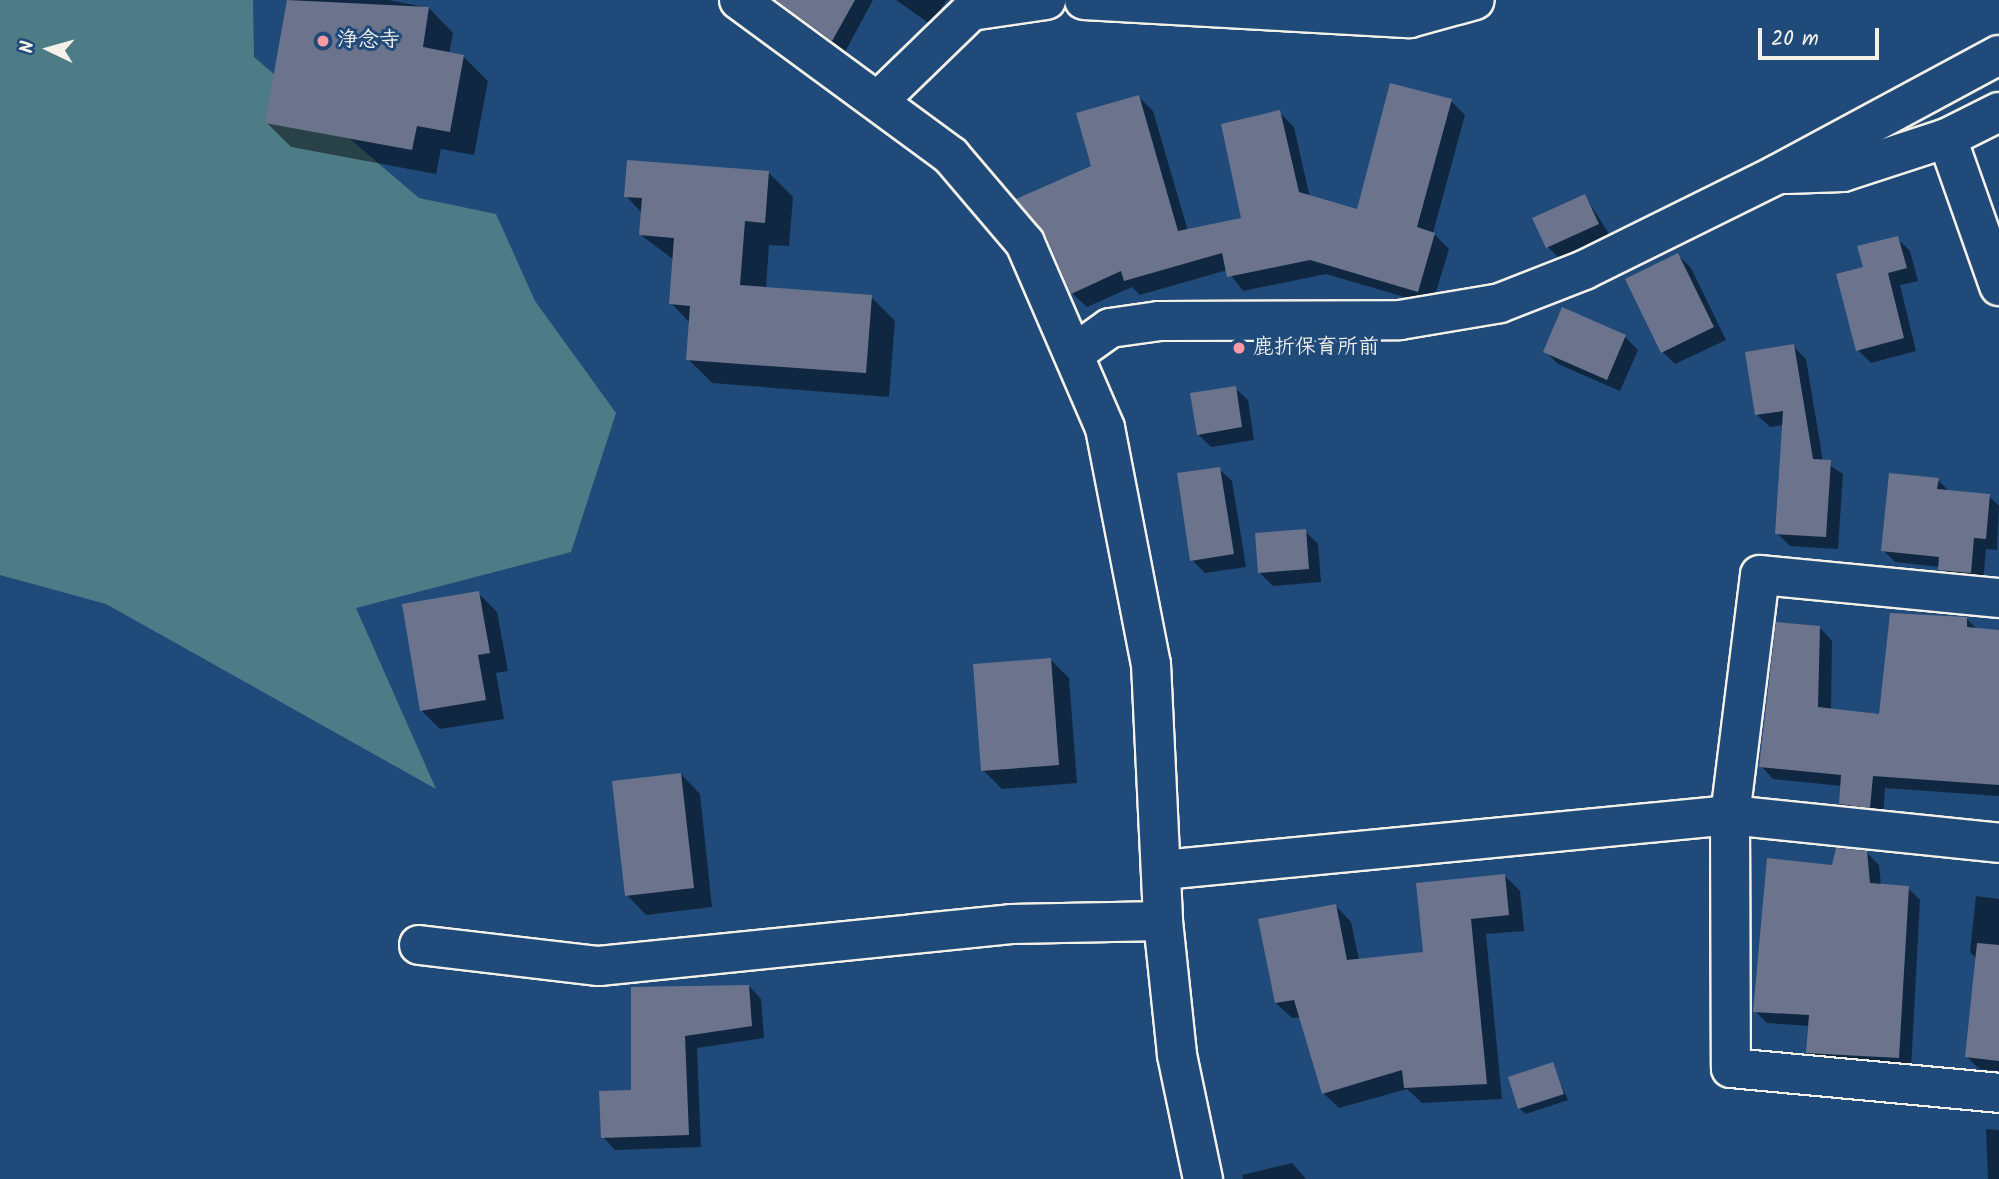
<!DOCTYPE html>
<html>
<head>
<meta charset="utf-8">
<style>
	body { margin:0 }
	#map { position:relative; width:1999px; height:1179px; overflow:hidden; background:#1f4a7a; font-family:Kalam,"Klee One",sans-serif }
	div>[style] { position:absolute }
	.green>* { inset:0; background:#4d7c86 }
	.shadow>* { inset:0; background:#0007 }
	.building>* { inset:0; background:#6b748c }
	.roads { filter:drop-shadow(2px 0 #f4f1e8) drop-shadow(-2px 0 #f4f1e8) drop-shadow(0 2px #f4f1e8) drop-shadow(0 -2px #f4f1e8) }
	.minor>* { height:38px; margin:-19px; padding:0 19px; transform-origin:19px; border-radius:19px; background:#1f4a7a }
	.dots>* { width:19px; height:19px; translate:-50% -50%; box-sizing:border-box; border:4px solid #1f4a7a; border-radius:50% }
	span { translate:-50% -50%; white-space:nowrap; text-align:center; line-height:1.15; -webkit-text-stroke:6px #1f4a7a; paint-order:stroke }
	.poi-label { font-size:21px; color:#f4f1e8; font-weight:700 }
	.left { translate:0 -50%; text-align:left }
	.north { position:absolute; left:14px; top:14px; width:70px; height:70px; -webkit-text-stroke:5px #1f4a7a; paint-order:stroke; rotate:275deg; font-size:19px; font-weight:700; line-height:28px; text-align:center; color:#f4f1e8 }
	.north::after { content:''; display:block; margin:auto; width:24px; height:32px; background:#f4f1e8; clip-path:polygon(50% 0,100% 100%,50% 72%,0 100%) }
	.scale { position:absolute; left:1758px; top:28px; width:121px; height:32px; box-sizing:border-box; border:4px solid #f4f1e8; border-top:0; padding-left:9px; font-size:21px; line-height:24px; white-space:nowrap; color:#f4f1e8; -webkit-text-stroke:5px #1f4a7a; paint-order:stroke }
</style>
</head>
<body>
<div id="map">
	<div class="green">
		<i style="clip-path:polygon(0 0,253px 0,254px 57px,419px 198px,496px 214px,535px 301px,616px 413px,571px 552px,356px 608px,436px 789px,106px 604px,0 575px)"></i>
	</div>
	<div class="shadow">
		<i style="clip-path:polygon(289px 0,389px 0,429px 8px,453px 33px,449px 54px,463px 56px,488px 81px,474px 155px,441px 149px,436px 174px,291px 147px,267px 123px)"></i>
		<i style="clip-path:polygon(774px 0,873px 0,845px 52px)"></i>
		<i style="clip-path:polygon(896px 0,947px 0,930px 24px)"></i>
		<i style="clip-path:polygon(1139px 97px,1153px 111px,1188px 231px,1243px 220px,1279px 112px,1294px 127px,1310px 198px,1358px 212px,1451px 101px,1465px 115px,1433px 233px,1449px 249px,1432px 305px,1326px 274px,1243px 291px,1227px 270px,1140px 295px,1132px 287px,1087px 307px,1072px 293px,1093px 167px)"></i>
		<i style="clip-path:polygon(768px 172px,793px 197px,789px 246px,769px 245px,766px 288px,871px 297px,895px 321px,889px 397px,712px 383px,688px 359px,690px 323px,671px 303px,674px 260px,641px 235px,642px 213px,626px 196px)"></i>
		<i style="clip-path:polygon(1585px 196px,1611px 237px,1561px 260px,1548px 247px)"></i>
		<i style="clip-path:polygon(1897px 238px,1910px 251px,1918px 281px,1900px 285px,1916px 351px,1871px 363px,1858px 350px,1865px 268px)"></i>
		<i style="clip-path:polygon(1678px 255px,1691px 268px,1726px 340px,1675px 364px,1662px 351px)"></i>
		<i style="clip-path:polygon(1625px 337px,1638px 350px,1620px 391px,1558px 364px,1545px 351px)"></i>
		<i style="clip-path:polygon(1793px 346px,1806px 359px,1823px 461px,1843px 474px,1838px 549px,1790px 546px,1777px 533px,1784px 425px,1770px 427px,1757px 415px)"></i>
		<i style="clip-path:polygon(1235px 388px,1248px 400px,1254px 440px,1211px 447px,1198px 434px)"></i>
		<i style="clip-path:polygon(1219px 469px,1232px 481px,1246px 567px,1205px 573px,1192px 560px)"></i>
		<i style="clip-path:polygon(1938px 480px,1950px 492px,1989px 496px,1999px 506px,1997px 550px,1986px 549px,1983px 584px,1952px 581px,1940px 567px,1895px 562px,1883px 550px)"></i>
		<i style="clip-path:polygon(1305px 531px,1318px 544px,1321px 582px,1273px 586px,1260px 573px)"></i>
		<i style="clip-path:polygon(478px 593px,497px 612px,508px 671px,496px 673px,504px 719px,440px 729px,421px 710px)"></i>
		<i style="clip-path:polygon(1967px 619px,1978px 630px,1999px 632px,1999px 796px,1885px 788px,1883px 819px,1853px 816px,1841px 804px,1842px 786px,1773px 779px,1761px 766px,1820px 628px,1832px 641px,1831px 710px,1881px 716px)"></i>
		<i style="clip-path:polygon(1050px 659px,1069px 678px,1077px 783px,1002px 789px,983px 770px)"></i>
		<i style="clip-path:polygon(681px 774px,700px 794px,712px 907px,646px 915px,627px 895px)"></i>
		<i style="clip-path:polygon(1867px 853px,1879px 865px,1881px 886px,1908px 888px,1920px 900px,1911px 1069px,1820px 1064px,1807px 1052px,1810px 1026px,1767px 1023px,1755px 1011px,1833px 867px)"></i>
		<i style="clip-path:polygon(1504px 875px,1520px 891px,1524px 931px,1486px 934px,1502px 1099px,1422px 1103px,1407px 1089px,1339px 1108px,1323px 1093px,1301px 1017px,1292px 1018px,1276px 1003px,1336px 906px,1351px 922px,1359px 960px,1425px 954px)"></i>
		<i style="clip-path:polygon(1976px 896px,1999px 899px,1999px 1071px,1979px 1069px,1966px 1056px,1977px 959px,1970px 952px)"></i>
		<i style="clip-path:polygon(749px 986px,761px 999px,764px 1038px,697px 1048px,701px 1147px,615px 1150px,603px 1137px,633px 1092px,633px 989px)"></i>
		<i style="clip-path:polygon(1552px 1064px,1568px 1100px,1526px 1114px,1519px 1108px)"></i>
		<i style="clip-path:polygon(1986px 1129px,1999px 1130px,1999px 1179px,1988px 1179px)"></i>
		<i style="clip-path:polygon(1292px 1163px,1306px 1179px,1243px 1179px,1242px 1175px)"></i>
	</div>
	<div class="building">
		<i style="clip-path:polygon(287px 0,429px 7px,423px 47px,464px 55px,450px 132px,417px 126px,412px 150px,265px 123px)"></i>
		<i style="clip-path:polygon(776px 0,855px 0,832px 41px)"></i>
		<i style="clip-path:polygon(1390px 83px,1452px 99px,1417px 227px,1435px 233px,1418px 292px,1310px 260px,1227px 277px,1222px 253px,1124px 281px,1121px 271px,1071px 294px,1045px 234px,1016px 199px,1091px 166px,1076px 113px,1139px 95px,1178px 231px,1241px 218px,1221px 124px,1280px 110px,1299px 192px,1357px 209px)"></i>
		<i style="clip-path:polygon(627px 160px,769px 171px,765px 223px,745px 221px,740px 285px,872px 295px,866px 373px,686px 360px,690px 306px,669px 304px,674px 238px,639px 235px,642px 198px,624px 197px)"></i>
		<i style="clip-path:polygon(1585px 194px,1599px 224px,1546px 248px,1532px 218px)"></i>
		<i style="clip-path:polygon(1898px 236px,1907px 268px,1888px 273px,1904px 338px,1856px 351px,1836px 274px,1863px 267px,1857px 246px)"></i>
		<i style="clip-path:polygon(1678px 253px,1714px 327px,1661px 353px,1625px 279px)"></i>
		<i style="clip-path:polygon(1562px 307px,1626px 335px,1607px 380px,1543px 352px)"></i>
		<i style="clip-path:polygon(1794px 344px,1813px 459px,1831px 460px,1826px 537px,1775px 534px,1783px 411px,1755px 415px,1745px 352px)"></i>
		<i style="clip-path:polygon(1236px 386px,1242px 427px,1197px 435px,1190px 393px)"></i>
		<i style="clip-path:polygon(1220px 467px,1234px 554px,1190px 561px,1177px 473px)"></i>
		<i style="clip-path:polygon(1889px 473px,1939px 478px,1937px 489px,1990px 494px,1986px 539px,1974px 538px,1971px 573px,1938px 570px,1939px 557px,1881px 551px)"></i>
		<i style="clip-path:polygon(1306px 529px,1309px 569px,1258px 573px,1255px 533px)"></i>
		<i style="clip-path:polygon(479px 591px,490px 653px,478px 655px,486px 700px,420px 711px,402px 604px)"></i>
		<i style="clip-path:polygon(1890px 613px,1967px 617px,1967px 627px,1999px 630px,1999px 785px,1873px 776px,1870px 808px,1839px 804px,1841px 775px,1759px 767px,1776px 622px,1820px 626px,1818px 707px,1879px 714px)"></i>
		<i style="clip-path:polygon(1051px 658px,1059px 765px,981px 771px,973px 664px)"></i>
		<i style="clip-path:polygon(681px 773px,694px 888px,625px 896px,612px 781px)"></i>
		<i style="clip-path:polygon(1836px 848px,1867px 851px,1870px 883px,1909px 886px,1899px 1058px,1806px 1053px,1809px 1015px,1753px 1012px,1767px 858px,1832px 865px)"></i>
		<i style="clip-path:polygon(1505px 874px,1509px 915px,1471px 919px,1487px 1084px,1404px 1088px,1402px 1070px,1322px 1094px,1294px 1000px,1275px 1003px,1258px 919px,1336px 904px,1347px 960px,1423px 952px,1416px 883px)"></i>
		<i style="clip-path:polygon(1977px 943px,1999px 945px,1999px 1061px,1965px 1057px)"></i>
		<i style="clip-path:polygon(749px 985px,752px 1026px,685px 1036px,689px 1135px,601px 1138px,599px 1091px,631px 1090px,631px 987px)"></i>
		<i style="clip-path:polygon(1553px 1062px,1564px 1094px,1518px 1109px,1508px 1077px)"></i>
	</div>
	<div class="roads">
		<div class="minor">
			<i style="left:739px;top:0;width:263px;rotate:36.3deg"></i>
			<i style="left:951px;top:156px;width:114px;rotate:49.6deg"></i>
			<i style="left:1025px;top:243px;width:202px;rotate:66.6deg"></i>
			<i style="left:1105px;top:428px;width:240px;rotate:79deg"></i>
			<i style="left:1151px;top:664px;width:257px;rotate:87.3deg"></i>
			<i style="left:1163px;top:921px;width:135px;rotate:84deg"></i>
			<i style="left:1177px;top:1055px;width:127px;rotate:78.2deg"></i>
			<i style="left:1084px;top:0;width:326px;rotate:3.2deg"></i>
			<i style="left:1410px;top:18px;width:67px;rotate:-15.5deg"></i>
			<i style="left:879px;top:100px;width:128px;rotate:-44.1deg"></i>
			<i style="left:971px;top:11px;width:76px;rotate:-8.3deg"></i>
			<i style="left:1947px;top:138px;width:58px;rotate:-26.6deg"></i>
			<i style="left:1786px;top:174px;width:57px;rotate:-2deg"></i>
			<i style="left:1843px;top:172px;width:109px;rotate:-18.1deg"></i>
			<i style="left:1947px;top:138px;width:157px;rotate:70.6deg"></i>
			<i style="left:1075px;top:353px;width:43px;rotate:-35.5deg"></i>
			<i style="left:1110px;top:328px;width:49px;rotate:-8.1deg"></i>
			<i style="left:1159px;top:321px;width:241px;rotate:-0.2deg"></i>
			<i style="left:1400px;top:320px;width:101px;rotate:-9.6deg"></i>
			<i style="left:1500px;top:303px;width:90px;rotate:-21.4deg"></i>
			<i style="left:1584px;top:270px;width:214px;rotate:-26.3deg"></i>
			<i style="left:1776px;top:175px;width:253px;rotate:-28.3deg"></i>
			<i style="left:1999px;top:598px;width:240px;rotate:-174.5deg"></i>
			<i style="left:1760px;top:575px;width:242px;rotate:97.1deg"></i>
			<i style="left:1730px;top:815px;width:253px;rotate:89.8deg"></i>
			<i style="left:1731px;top:1068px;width:269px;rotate:5.3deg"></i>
			<i style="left:1163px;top:870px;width:570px;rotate:-5.54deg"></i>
			<i style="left:1730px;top:815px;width:270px;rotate:5.9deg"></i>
			<i style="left:419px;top:945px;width:181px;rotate:6.7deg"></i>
			<i style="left:599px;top:966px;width:414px;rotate:-5.8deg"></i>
			<i style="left:1011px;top:924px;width:152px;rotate:-1.1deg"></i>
		</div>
	</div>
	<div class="dots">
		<i style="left:323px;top:41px;background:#ff9aa2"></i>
		<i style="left:1239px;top:348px;background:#ff9aa2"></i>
	</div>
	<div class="poi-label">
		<span class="left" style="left:337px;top:41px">浄念寺</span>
		<span class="left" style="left:1253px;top:348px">鹿折保育所前</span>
	</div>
	<div class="north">N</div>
	<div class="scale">20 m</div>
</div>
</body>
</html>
